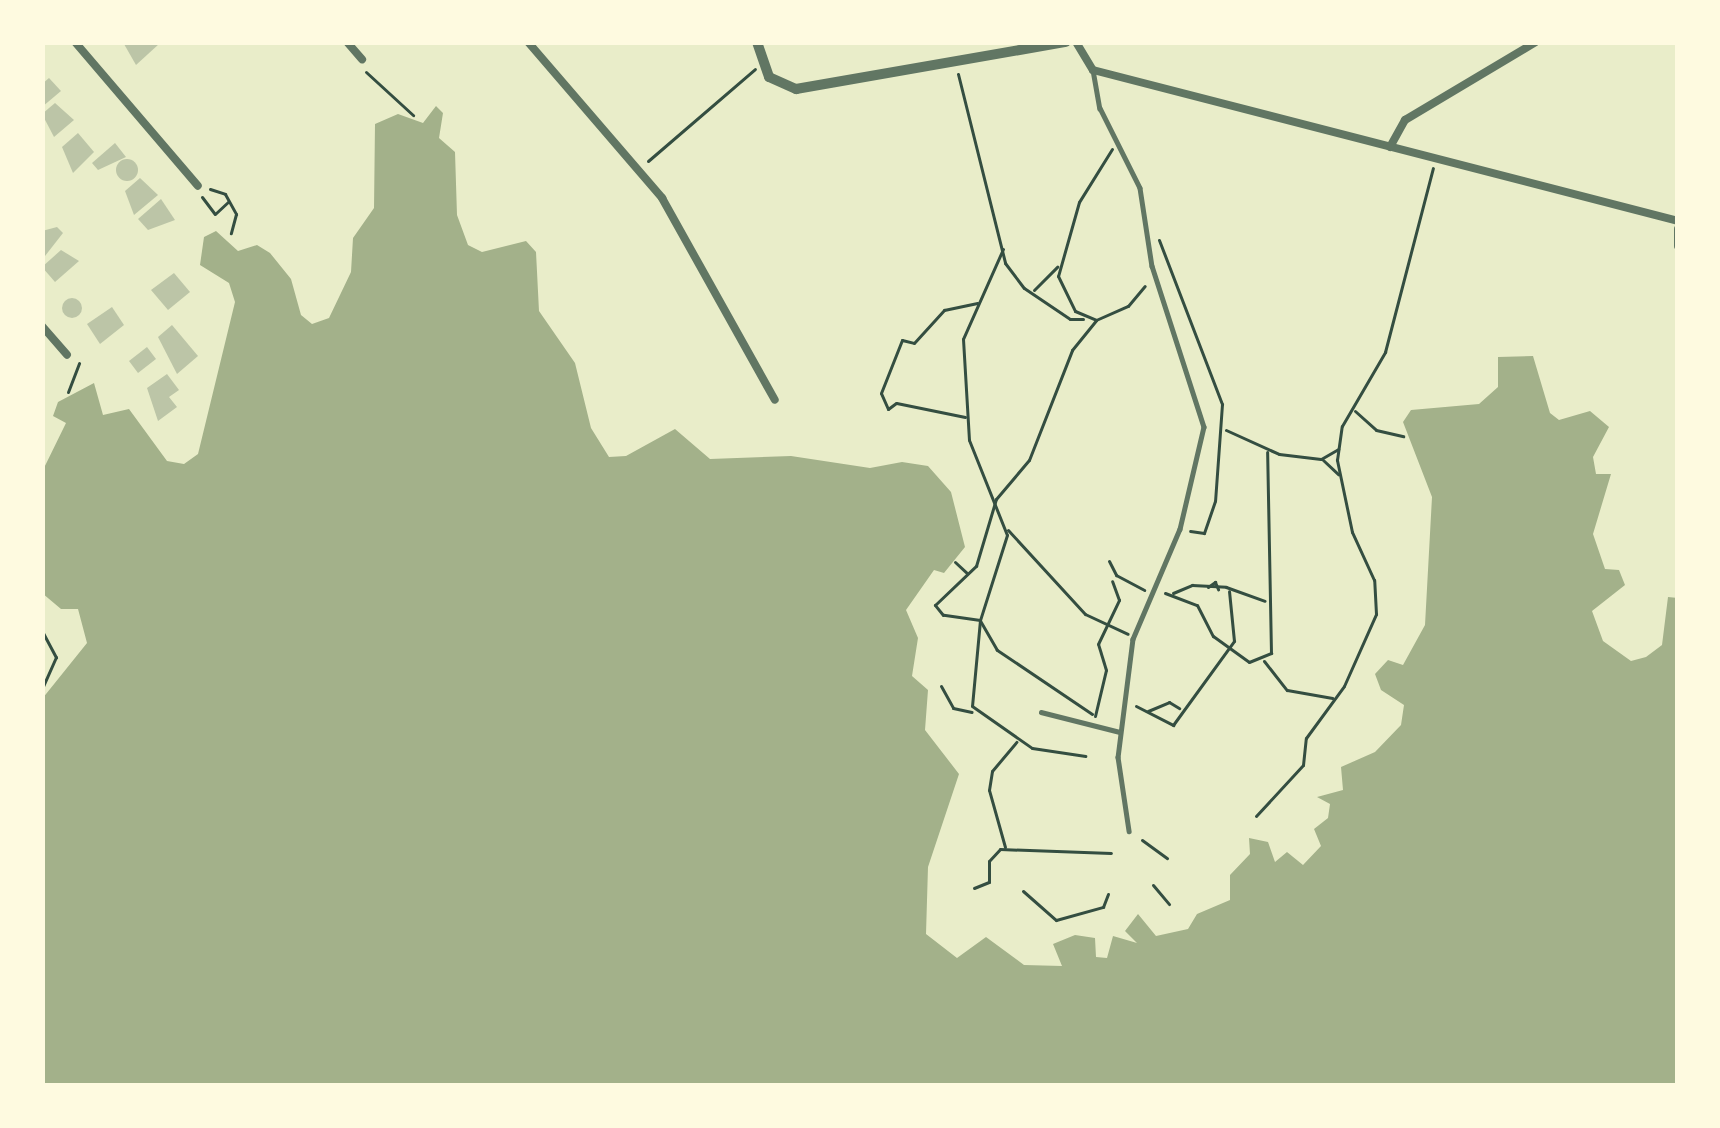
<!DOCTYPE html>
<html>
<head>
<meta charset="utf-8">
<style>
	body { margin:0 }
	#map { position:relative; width:1720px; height:1128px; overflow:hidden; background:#e9edc9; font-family:Raleway,sans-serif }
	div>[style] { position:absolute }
	.water>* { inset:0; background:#a3b18a }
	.building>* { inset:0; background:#bcc5a7 }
	.round { border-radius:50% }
	.path>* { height:3px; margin:-1.5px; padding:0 1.5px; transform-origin:1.5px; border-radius:1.5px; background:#344e41 }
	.service>* { height:4.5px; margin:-2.25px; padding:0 2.25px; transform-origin:2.25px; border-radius:2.25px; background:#617663 }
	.minor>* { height:8px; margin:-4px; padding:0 4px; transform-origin:4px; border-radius:4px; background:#617663 }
	.tertiary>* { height:10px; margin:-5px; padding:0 5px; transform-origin:5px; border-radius:5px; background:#617663 }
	span { translate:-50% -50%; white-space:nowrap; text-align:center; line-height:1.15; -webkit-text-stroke:12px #fefae0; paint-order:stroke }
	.frame { position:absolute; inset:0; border:45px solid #fefae0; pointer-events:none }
</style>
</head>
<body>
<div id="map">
	<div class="water">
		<i style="clip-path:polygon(436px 106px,443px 113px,439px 138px,455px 152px,457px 215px,468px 245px,482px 252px,526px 241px,536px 252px,539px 311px,575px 363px,591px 428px,609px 457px,626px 456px,675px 429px,710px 459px,791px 456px,870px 468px,902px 462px,928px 466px,951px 492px,965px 547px,944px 573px,934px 570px,906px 610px,918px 638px,912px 676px,928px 690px,925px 730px,959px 774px,928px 867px,926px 934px,957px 958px,986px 937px,1024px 965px,1062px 966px,1053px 944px,1075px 935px,1095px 938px,1096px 957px,1107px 958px,1113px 936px,1137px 943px,1125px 931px,1138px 914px,1156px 936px,1188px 929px,1197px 914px,1230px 900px,1230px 875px,1250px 854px,1249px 838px,1268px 842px,1275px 862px,1287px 852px,1303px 865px,1321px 846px,1314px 829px,1328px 818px,1330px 804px,1317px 797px,1343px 790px,1341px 767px,1375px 752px,1401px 725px,1404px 705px,1381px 690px,1375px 674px,1388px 660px,1403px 665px,1425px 625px,1432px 497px,1403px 422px,1411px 410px,1479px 404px,1498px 387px,1498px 357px,1533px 356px,1550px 413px,1559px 420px,1590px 411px,1609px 427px,1593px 457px,1596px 474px,1611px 474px,1593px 534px,1605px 569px,1619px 570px,1625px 585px,1592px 611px,1603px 641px,1631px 661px,1646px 657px,1662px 645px,1668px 597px,1678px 598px,1678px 1086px,42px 1086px,42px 699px,87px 643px,78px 609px,61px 609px,42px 593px,42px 472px,66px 423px,53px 416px,58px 402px,94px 383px,103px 415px,129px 409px,167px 461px,184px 464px,198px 454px,235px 302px,229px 283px,200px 265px,204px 237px,216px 231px,238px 251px,257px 245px,270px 253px,291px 279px,301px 315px,312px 324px,329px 318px,351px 272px,353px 238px,374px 208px,375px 124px,398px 114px,423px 123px)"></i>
	</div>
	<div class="building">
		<i style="clip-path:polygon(124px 44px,157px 42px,159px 44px,136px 65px)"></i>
		<i style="clip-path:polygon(49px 78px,61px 91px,42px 107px,42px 84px)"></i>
		<i style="clip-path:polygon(55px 103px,74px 120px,54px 137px,42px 114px)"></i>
		<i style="clip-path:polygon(78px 133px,94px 152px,73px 173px,62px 147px)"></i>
		<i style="clip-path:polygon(115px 143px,126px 157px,98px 170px,92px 163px)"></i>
		<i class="round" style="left:116px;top:159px;width:22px;height:22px"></i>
		<i style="clip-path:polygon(140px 178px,158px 195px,134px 215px,125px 191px)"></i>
		<i style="clip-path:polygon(161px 199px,175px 220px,148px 230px,138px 219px)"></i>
		<i style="clip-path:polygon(57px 227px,63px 233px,45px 256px,42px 231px)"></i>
		<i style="clip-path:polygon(61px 250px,79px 261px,55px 282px,42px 267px)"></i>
		<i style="clip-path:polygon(174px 273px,190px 292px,168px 310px,151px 290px)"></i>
		<i class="round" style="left:62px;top:298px;width:20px;height:20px"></i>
		<i style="clip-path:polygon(112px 307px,124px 325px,100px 344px,87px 324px)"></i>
		<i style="clip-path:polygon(172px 325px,198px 356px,177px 374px,158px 337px)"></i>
		<i style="clip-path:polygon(147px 347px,156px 359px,138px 373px,129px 361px)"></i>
		<i style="clip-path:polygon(167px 374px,179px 390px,169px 397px,177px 407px,158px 421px,147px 388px)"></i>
	</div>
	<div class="path">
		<i style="left:366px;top:72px;width:64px;rotate:42.5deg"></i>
		<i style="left:958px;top:74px;width:195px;rotate:76deg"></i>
		<i style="left:1005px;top:263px;width:31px;rotate:53deg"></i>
		<i style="left:1024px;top:288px;width:55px;rotate:34deg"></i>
		<i style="left:1070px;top:319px;width:13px"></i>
		<i style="left:1112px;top:149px;width:62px;rotate:121.9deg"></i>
		<i style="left:1079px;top:202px;width:77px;rotate:105.8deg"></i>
		<i style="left:1058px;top:276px;width:39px;rotate:64deg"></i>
		<i style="left:1075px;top:311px;width:23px;rotate:23deg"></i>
		<i style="left:1096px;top:320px;width:35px;rotate:-24deg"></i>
		<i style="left:1128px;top:306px;width:26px;rotate:-50deg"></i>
		<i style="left:648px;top:161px;width:141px;rotate:-40.7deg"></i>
		<i style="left:210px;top:189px;width:16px;rotate:18deg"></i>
		<i style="left:225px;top:194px;width:23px;rotate:61deg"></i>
		<i style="left:236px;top:214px;width:20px;rotate:105deg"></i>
		<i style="left:202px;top:197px;width:21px;rotate:53deg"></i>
		<i style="left:215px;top:214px;width:18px;rotate:-43deg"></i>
		<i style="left:1159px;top:240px;width:176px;rotate:69deg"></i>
		<i style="left:1222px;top:404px;width:97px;rotate:94.1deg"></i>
		<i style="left:1215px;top:501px;width:34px;rotate:109deg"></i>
		<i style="left:1204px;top:533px;width:14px;rotate:-172deg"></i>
		<i style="left:1003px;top:249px;width:98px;rotate:114deg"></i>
		<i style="left:963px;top:339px;width:101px;rotate:86.6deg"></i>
		<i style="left:969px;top:440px;width:102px;rotate:68.2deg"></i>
		<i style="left:1007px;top:535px;width:89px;rotate:107.6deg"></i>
		<i style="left:980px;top:620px;width:86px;rotate:95.3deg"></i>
		<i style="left:972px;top:706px;width:73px;rotate:35deg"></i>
		<i style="left:1032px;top:748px;width:54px;rotate:8.6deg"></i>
		<i style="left:1034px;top:290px;width:33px;rotate:-45deg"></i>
		<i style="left:68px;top:392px;width:31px;rotate:-69deg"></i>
		<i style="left:1355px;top:411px;width:28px;rotate:42deg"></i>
		<i style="left:1376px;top:430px;width:28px;rotate:13deg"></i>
		<i style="left:965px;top:417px;width:70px;rotate:-168.5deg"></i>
		<i style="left:896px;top:403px;width:10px;rotate:143deg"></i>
		<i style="left:888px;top:409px;width:17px;rotate:-114deg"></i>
		<i style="left:881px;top:393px;width:57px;rotate:-68.4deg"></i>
		<i style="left:902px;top:340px;width:12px;rotate:14deg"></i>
		<i style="left:914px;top:343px;width:45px;rotate:-47.7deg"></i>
		<i style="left:944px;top:310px;width:34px;rotate:-12deg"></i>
		<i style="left:1226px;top:430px;width:58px;rotate:24.4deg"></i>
		<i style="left:1279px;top:454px;width:42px;rotate:6.8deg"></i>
		<i style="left:1321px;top:459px;width:20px;rotate:-30deg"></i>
		<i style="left:1323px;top:460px;width:21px;rotate:43deg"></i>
		<i style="left:1008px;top:530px;width:114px;rotate:47.5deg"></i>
		<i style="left:1085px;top:614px;width:47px;rotate:24.9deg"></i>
		<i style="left:1109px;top:561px;width:16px;rotate:63deg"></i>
		<i style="left:955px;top:562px;width:16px;rotate:43deg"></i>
		<i style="left:1116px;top:575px;width:32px;rotate:28deg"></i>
		<i style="left:1208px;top:587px;width:9px;rotate:-36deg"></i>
		<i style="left:1215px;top:582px;width:8px;rotate:67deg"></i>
		<i style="left:1165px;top:593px;width:34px;rotate:21deg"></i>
		<i style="left:1197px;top:605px;width:35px;rotate:63deg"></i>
		<i style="left:1213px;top:636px;width:44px;rotate:35.8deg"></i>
		<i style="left:1249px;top:662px;width:24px;rotate:-22deg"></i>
		<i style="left:1271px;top:653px;width:201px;rotate:-91.1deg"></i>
		<i style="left:1173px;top:593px;width:21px;rotate:-23deg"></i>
		<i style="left:1192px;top:585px;width:34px;rotate:3deg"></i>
		<i style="left:1226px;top:587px;width:41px;rotate:19.7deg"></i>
		<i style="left:42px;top:631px;width:30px;rotate:62deg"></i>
		<i style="left:56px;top:657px;width:34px;rotate:114deg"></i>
		<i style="left:1264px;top:661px;width:37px;rotate:52deg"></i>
		<i style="left:1287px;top:690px;width:46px;rotate:10.1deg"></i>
		<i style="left:941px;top:686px;width:25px;rotate:61deg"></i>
		<i style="left:953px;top:708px;width:19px;rotate:12deg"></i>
		<i style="left:1136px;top:706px;width:42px;rotate:27.2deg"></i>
		<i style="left:1173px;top:725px;width:104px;rotate:-54deg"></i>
		<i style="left:1234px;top:641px;width:50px;rotate:-95.7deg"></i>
		<i style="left:1148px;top:711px;width:23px;rotate:-23deg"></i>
		<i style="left:1169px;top:702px;width:12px;rotate:31deg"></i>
		<i style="left:1092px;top:714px;width:115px;rotate:-146deg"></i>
		<i style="left:997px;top:650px;width:34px;rotate:-120deg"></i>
		<i style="left:980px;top:620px;width:37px;rotate:-172deg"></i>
		<i style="left:943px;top:615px;width:13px;rotate:-129deg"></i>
		<i style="left:935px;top:605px;width:57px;rotate:-43.6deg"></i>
		<i style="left:976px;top:566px;width:70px;rotate:-73.4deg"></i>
		<i style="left:996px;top:499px;width:51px;rotate:-49.8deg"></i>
		<i style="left:1029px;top:460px;width:118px;rotate:-68.6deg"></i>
		<i style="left:1072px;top:350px;width:38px;rotate:-51deg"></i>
		<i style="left:1095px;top:716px;width:47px;rotate:-76.6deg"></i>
		<i style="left:1106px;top:670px;width:27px;rotate:-107deg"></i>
		<i style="left:1098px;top:644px;width:49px;rotate:-64.5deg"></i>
		<i style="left:1119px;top:600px;width:20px;rotate:-110deg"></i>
		<i style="left:1256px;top:816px;width:69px;rotate:-47.3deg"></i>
		<i style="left:1303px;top:765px;width:27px;rotate:-84deg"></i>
		<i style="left:1306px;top:738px;width:64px;rotate:-53.8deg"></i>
		<i style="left:1344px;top:686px;width:79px;rotate:-66deg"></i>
		<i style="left:1376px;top:614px;width:34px;rotate:-93deg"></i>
		<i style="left:1374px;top:580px;width:53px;rotate:-114.6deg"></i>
		<i style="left:1352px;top:532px;width:74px;rotate:-101.8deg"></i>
		<i style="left:1337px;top:460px;width:34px;rotate:-82deg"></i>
		<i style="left:1342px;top:426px;width:86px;rotate:-59.8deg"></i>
		<i style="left:1385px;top:352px;width:190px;rotate:-75.4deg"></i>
		<i style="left:1142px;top:840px;width:31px;rotate:36deg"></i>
		<i style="left:1005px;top:847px;width:59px;rotate:-105.7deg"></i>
		<i style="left:989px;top:790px;width:19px;rotate:-81deg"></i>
		<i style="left:992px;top:771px;width:38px;rotate:-50deg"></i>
		<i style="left:1153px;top:885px;width:25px;rotate:50deg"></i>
		<i style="left:974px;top:888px;width:16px;rotate:-22deg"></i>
		<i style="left:989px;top:882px;width:21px;rotate:-90deg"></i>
		<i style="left:989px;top:861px;width:16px;rotate:-47deg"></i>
		<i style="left:1000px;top:849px;width:111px;rotate:2.1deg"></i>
		<i style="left:1023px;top:891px;width:44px;rotate:41.3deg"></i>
		<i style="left:1056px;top:920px;width:49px;rotate:-15.5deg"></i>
		<i style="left:1103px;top:907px;width:14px;rotate:-69deg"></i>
	</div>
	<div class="service">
		<i style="left:1093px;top:70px;width:39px;rotate:80deg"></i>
		<i style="left:1100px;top:108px;width:89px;rotate:63.4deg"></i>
		<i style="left:1140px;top:188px;width:79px;rotate:81.3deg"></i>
		<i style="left:1152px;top:266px;width:169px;rotate:72.1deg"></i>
		<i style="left:1204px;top:427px;width:105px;rotate:103.2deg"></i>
		<i style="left:1180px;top:529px;width:120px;rotate:113.1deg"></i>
		<i style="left:1133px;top:639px;width:119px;rotate:97.2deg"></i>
		<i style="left:1118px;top:757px;width:75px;rotate:81.5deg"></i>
		<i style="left:1041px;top:712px;width:81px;rotate:14.2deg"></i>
	</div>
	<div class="minor">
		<i style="left:75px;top:42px;width:189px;rotate:49.5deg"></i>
		<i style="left:347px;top:42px;width:23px;rotate:49deg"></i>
		<i style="left:528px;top:42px;width:206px;rotate:49.3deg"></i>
		<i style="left:662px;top:198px;width:231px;rotate:60.8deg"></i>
		<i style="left:1076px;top:42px;width:33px;rotate:59deg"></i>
		<i style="left:1093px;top:70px;width:604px;rotate:14.47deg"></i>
		<i style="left:1390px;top:147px;width:31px;rotate:-61deg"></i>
		<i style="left:1405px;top:120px;width:152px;rotate:-30.8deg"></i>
		<i style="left:1678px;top:229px;width:17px;rotate:90deg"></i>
		<i style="left:42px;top:326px;width:38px;rotate:49deg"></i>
	</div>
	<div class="tertiary">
		<i style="left:757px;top:42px;width:37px;rotate:71deg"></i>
		<i style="left:769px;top:77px;width:30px;rotate:24deg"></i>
		<i style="left:796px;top:89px;width:274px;rotate:-9.9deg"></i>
	</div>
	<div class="frame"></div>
</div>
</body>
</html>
